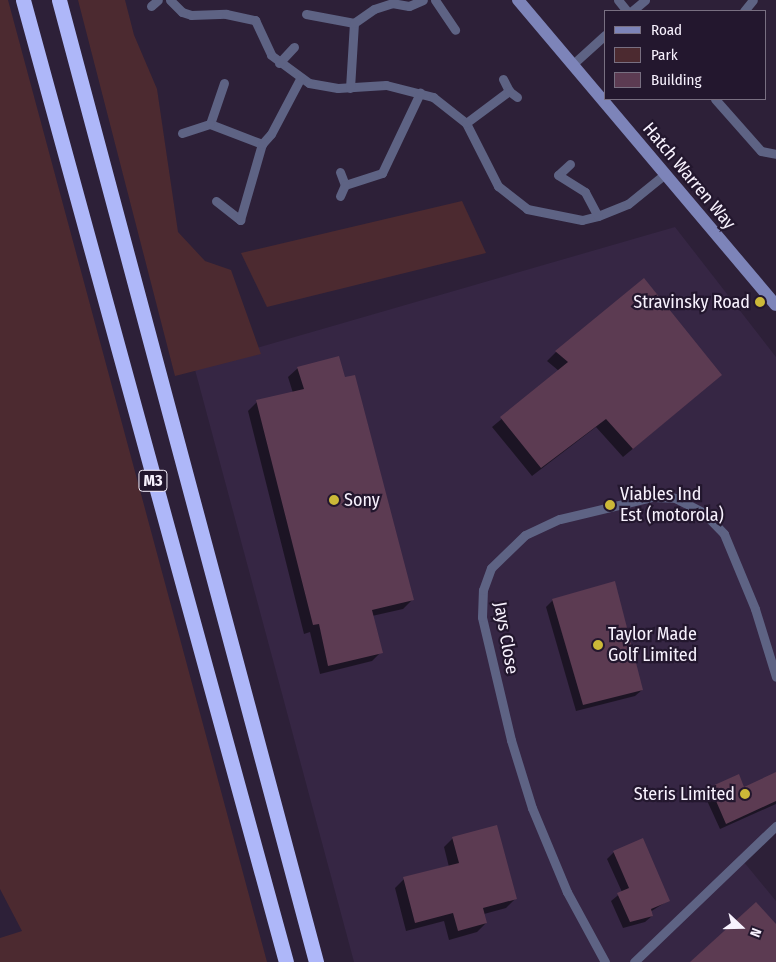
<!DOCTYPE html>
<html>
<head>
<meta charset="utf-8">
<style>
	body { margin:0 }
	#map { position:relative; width:776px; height:962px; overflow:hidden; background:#2d2038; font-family:"Fira Sans Condensed",sans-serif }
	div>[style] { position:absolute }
	.built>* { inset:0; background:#362644 }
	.green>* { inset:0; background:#4c2a30 }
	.shadow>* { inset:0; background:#0007 }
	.building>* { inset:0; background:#5c3b52 }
	.street>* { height:9px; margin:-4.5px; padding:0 4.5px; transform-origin:4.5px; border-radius:4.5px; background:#5e6384 }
	.secondary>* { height:12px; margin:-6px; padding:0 6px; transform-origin:6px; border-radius:6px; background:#7d84b9 }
	.highway>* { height:15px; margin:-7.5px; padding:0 7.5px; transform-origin:7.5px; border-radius:7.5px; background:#aeb7f9 }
	.dots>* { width:14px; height:14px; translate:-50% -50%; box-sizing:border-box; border:2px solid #23172e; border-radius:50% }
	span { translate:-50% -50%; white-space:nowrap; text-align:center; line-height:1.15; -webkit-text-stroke:4.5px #23172e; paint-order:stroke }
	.shield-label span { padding:1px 4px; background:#23172e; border:1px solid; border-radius:4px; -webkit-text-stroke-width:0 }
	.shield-label { font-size:16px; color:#f8f2fe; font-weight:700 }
	.street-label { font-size:18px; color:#f8f2fe }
	.poi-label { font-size:18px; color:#f8f2fe }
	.right { translate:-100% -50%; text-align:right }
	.left { translate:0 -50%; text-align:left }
	.legend { position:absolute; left:604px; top:10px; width:162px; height:90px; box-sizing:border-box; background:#23172e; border:1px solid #786f81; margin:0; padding:6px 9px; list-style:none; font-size:15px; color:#f8f2fe }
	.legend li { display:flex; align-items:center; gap:10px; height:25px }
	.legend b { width:25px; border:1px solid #786f81 }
	.north { position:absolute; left:716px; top:902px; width:50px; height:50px; -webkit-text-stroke:4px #23172e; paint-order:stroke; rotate:111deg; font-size:14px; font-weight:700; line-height:20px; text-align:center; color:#f8f2fe }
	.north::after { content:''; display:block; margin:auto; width:18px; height:22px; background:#f8f2fe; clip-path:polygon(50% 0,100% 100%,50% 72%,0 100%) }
</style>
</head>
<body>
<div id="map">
	<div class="built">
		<i style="clip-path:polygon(675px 227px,776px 357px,776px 827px,739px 856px,776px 901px,776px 962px,354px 962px,194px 366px)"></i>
	</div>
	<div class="green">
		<i style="clip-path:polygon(0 0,8px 0,267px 962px,0 962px,0 938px,22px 931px,0 889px)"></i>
		<i style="clip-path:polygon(78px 0,125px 0,134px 35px,157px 89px,178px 232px,205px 261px,231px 270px,261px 354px,175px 376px)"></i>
		<i style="clip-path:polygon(462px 201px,486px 253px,267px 307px,241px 253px)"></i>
	</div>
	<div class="shadow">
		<i style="clip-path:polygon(644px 279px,721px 375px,623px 457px,596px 427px,532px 476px,492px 427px,559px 371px,547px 361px,556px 352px)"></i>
		<i style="clip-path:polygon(298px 368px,412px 600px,403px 609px,372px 616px,381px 652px,372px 661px,320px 674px,310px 632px,304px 634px,248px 411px,257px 402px,293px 393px,288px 377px)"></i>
		<i style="clip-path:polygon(553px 600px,642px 690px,635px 696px,576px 711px,546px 607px)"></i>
		<i style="clip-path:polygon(776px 779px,776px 804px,720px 829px,704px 794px,711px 788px,744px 788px)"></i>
		<i style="clip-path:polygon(453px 838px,515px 899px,506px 908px,484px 914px,486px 923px,477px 932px,449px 940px,444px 921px,406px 931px,395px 888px,404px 879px,449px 867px,444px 847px)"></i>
		<i style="clip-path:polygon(614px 852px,669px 900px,650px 912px,652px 916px,645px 922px,623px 928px,611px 901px,622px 892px,607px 859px)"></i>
	</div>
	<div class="building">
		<i style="clip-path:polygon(644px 278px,722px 375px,633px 449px,606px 419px,541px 468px,500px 417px,568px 362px,555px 351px)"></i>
		<i style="clip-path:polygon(339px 356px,345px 377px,355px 375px,414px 600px,372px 610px,383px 653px,328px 666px,319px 624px,313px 625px,256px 400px,304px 389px,297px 367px)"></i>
		<i style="clip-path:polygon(615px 581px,643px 690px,583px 705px,552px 599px)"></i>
		<i style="clip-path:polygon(776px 772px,776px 801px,726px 824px,710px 787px,739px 774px,744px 787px)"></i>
		<i style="clip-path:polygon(497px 825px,517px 899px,483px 908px,487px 923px,458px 931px,453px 913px,415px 923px,403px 877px,459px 863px,452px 837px)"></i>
		<i style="clip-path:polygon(643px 838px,670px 901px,651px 909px,653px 916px,630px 922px,617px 893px,629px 888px,613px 851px)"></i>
		<i style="clip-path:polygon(756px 902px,776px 924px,776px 962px,690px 962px)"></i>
	</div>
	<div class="street">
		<i style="left:170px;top:0;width:17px;rotate:45deg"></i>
		<i style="left:182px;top:12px;width:9px;rotate:18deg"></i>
		<i style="left:191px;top:15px;width:35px;rotate:-2deg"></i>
		<i style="left:226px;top:14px;width:30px;rotate:12deg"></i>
		<i style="left:255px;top:20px;width:38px;rotate:65deg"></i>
		<i style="left:271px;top:55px;width:47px;rotate:36.4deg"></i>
		<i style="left:309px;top:83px;width:29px;rotate:10deg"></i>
		<i style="left:338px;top:88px;width:48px;rotate:-3.6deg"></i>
		<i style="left:386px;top:85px;width:49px;rotate:14.3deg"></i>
		<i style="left:433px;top:97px;width:42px;rotate:38.2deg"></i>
		<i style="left:466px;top:123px;width:71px;rotate:63.1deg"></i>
		<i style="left:498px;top:186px;width:37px;rotate:38deg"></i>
		<i style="left:527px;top:209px;width:56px;rotate:11.3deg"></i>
		<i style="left:582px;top:220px;width:16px;rotate:-14deg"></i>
		<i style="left:598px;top:216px;width:32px;rotate:-22deg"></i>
		<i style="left:628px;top:204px;width:48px;rotate:-39deg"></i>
		<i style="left:435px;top:0;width:36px;rotate:56deg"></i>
		<i style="left:618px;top:0;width:14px;rotate:51deg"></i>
		<i style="left:151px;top:6px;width:9px;rotate:-41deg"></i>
		<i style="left:632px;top:11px;width:17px;rotate:-40deg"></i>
		<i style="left:744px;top:11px;width:14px;rotate:-51deg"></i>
		<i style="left:306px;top:14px;width:49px;rotate:10.6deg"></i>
		<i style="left:279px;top:63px;width:22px;rotate:-47deg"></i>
		<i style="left:573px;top:64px;width:43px;rotate:-42.2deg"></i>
		<i style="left:503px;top:79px;width:13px;rotate:63deg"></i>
		<i style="left:224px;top:83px;width:43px;rotate:108.9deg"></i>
		<i style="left:210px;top:124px;width:56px;rotate:21deg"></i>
		<i style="left:350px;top:88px;width:65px;rotate:-86.5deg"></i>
		<i style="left:354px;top:23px;width:24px;rotate:-35deg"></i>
		<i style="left:374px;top:9px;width:19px;rotate:-18deg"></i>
		<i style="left:392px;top:3px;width:17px;rotate:10deg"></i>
		<i style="left:409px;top:6px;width:15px;rotate:-23deg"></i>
		<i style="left:715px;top:99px;width:69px;rotate:48.5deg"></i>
		<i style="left:761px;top:151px;width:15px;rotate:11deg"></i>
		<i style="left:466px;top:123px;width:54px;rotate:-36.7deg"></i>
		<i style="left:509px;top:91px;width:10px;rotate:37deg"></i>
		<i style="left:182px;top:133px;width:29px;rotate:-18deg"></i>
		<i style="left:570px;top:164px;width:16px;rotate:137deg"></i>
		<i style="left:558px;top:175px;width:32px;rotate:32deg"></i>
		<i style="left:585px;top:192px;width:27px;rotate:62deg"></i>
		<i style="left:340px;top:172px;width:14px;rotate:69deg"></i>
		<i style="left:345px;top:185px;width:39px;rotate:-18deg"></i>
		<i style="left:382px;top:173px;width:89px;rotate:-64.6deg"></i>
		<i style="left:340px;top:196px;width:12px;rotate:-66deg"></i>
		<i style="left:216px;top:201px;width:31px;rotate:38deg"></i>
		<i style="left:240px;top:220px;width:79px;rotate:-73.9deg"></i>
		<i style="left:262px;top:144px;width:13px;rotate:-48deg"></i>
		<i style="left:271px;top:134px;width:62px;rotate:-62.2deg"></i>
		<i style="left:605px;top:962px;width:80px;rotate:-118.5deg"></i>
		<i style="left:567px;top:892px;width:91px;rotate:-112.6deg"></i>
		<i style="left:532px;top:808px;width:71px;rotate:-107.2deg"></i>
		<i style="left:511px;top:740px;width:126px;rotate:-103.3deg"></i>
		<i style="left:482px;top:617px;width:27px;rotate:-88deg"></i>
		<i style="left:483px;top:590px;width:23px;rotate:-70deg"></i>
		<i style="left:491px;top:568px;width:47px;rotate:-44.1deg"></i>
		<i style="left:525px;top:535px;width:38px;rotate:-25deg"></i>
		<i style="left:560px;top:519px;width:95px;rotate:-13.4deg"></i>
		<i style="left:652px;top:497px;width:23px;rotate:2deg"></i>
		<i style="left:675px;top:498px;width:33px;rotate:27deg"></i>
		<i style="left:704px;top:513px;width:29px;rotate:46deg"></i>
		<i style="left:724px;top:534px;width:81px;rotate:67.5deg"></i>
		<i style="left:755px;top:609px;width:71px;rotate:72.8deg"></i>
		<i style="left:634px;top:962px;width:197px;rotate:-43.8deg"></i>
	</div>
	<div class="secondary">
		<i style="left:518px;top:0;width:399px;rotate:49.8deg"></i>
	</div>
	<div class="highway">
		<i style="left:23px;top:0;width:997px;rotate:74.71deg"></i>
		<i style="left:59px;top:0;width:996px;rotate:75.04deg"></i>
	</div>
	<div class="dots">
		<i style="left:760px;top:302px;background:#ccb938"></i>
		<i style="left:334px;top:500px;background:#ccb938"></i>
		<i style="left:610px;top:505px;background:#ccb938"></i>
		<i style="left:598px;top:645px;background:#ccb938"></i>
		<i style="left:745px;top:794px;background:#ccb938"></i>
	</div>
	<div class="shield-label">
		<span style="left:153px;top:481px">M3</span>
	</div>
	<div class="street-label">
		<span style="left:689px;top:176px;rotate:50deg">Hatch Warren Way</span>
		<span style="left:506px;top:638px;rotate:80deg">Jays Close</span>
	</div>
	<div class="poi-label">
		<span class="right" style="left:750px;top:302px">Stravinsky Road</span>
		<span class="left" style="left:620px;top:505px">Viables Ind<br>Est (motorola)</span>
		<span class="left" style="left:344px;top:500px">Sony</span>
		<span class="left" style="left:608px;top:645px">Taylor Made<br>Golf Limited</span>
		<span class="right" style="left:735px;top:794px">Steris Limited</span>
	</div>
	<ul class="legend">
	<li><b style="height:6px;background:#7d84b9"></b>Road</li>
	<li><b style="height:14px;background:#4c2a30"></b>Park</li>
	<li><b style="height:14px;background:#5c3b52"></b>Building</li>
	</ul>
	<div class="north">N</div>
</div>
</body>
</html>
